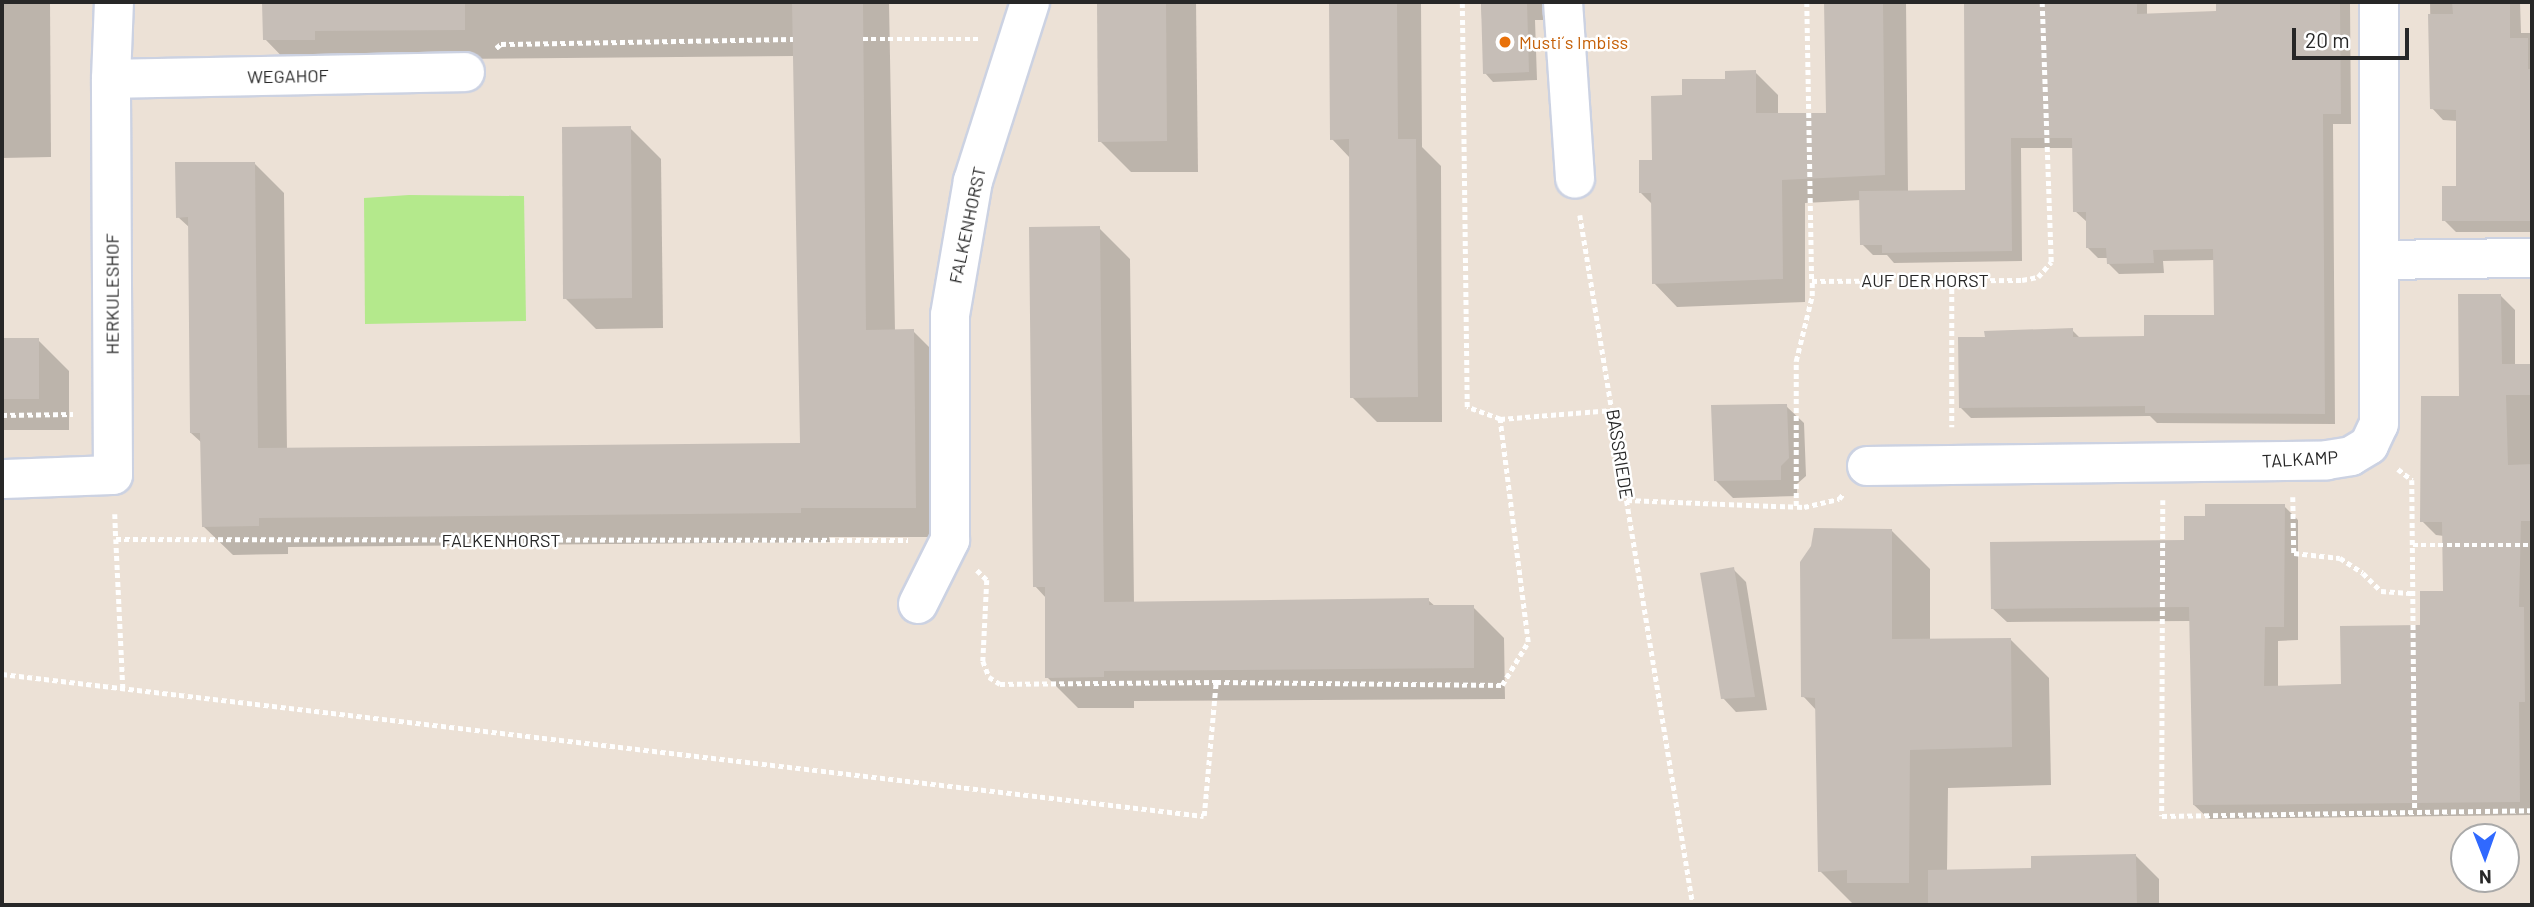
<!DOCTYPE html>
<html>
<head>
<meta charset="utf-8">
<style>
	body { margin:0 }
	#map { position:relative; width:2534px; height:907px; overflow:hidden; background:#ece1d6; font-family:Barlow,sans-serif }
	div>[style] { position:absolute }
	.green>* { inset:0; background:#b4e98c }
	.shadow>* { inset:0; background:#0003 }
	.building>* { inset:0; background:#c6beb7 }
	.path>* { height:4.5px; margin-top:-2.25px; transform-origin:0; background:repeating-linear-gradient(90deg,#fff 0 5px,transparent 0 8.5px) }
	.roads { filter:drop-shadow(2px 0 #ccd2e2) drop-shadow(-2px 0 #ccd2e2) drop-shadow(0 2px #ccd2e2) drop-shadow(0 -2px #ccd2e2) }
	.street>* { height:38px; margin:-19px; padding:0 19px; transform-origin:19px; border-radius:19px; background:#fff }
	.dots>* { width:19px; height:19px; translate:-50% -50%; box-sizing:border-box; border:4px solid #fff; border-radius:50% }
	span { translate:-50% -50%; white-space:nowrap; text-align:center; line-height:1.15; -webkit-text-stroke:5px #fff; paint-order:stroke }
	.food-label { font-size:18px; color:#c56008 }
	.left { translate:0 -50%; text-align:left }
	.street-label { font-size:18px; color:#272727 }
	.frame { position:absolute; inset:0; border:4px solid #272727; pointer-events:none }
	.north { position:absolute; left:2450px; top:823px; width:70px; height:70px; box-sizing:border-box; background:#fff; border:2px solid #a9a9a9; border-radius:50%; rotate:179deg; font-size:19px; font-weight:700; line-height:28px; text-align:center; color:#272727 }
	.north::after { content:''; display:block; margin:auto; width:24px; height:32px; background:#3069ff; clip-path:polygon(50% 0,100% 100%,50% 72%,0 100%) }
	.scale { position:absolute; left:2292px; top:28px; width:117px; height:32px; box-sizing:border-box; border:4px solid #272727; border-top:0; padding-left:9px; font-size:21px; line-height:24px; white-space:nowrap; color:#272727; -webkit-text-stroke:5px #fff; paint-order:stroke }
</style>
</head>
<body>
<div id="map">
	<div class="green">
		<i style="clip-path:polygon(409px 195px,524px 196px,526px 321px,365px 324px,364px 198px)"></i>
	</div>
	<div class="shadow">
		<i style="clip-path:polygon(2px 2px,50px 2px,51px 157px,2px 158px)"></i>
		<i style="clip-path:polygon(264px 2px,889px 2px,895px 331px,913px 331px,942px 360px,945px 537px,829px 537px,830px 542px,288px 547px,288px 554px,233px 555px,203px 526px,202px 443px,191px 433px,190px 228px,178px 217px,255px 164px,284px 193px,287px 450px,802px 445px,795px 56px,344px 60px,294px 69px,265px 39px)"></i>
		<i style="clip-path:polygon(1099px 2px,1196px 2px,1198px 172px,1131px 172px,1100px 141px)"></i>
		<i style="clip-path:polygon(1330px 2px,1421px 2px,1422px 147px,1441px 166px,1442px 422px,1377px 422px,1352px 397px,1350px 158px,1332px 139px)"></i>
		<i style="clip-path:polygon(1481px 2px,1550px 2px,1550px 20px,1535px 20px,1537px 80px,1493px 82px,1485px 73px)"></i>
		<i style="clip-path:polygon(1826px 2px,1906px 2px,1908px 192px,1966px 191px,1966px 2px,2147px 2px,2147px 16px,2218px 12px,2218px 2px,2350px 2px,2351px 124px,2333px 124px,2335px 424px,2157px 423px,2150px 416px,1971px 418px,1961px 408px,1987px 338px,2072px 330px,2081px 339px,2146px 337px,2216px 317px,2215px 260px,2163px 261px,2164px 273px,2119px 274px,2108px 263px,2108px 258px,2098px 258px,2087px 247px,2087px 222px,2075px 211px,2074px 148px,2021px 148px,2022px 261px,1894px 263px,1887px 255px,1873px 255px,1862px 244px,1861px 200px,1805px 203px,1805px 302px,1677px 307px,1654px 283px,1653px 205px,1641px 193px,1684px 97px,1755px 72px,1778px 95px,1778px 115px,1827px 115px)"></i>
		<i style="clip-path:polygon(2430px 2px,2520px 2px,2521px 33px,2532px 33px,2532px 232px,2456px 232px,2444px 220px,2458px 187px,2458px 121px,2443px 120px,2432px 108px)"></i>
		<i style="clip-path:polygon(630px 128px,661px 159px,663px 328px,596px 329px,565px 298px)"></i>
		<i style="clip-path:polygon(1099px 228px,1130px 259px,1134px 603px,1428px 600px,1436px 607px,1473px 607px,1504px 638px,1505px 699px,1134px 701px,1134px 708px,1078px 708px,1047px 677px,1046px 598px,1035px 586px)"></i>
		<i style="clip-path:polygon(2501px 296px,2515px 310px,2515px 366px,2532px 366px,2532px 815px,2209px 819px,2194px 805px,2191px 621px,2007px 622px,1992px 608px,2186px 542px,2207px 518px,2284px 506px,2298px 520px,2298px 640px,2278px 641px,2278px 687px,2343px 685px,2422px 626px,2445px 593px,2444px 536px,2436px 535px,2422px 521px,2461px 397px)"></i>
		<i style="clip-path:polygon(2px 338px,38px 340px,69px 371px,69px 430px,2px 430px)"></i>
		<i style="clip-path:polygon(1786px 406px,1804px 423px,1806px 476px,1797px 484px,1797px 496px,1733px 498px,1716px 481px)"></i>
		<i style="clip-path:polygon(1891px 530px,1930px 569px,1930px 640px,2011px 640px,2049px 678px,2051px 785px,1948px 788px,1947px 871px,2033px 870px,2136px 856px,2159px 879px,2159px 905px,1854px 905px,1820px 871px,1817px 711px,1803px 696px)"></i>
		<i style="clip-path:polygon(1733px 569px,1746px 582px,1767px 710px,1736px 712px,1723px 698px)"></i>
	</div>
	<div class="building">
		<i style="clip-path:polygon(262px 2px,465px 2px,465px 30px,315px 31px,315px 40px,263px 40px)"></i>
		<i style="clip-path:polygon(792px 2px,863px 2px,866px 330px,914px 329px,916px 508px,801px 508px,801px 513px,259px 518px,259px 526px,202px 527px,200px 433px,190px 433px,188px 217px,176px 218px,175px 162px,255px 162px,258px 448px,800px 443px)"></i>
		<i style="clip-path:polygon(1097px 2px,1166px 2px,1167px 141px,1098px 142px)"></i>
		<i style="clip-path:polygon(1329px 2px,1397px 2px,1398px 139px,1416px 139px,1418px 397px,1350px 398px,1349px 139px,1330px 140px)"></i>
		<i style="clip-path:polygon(1481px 2px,1527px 2px,1529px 72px,1483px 74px)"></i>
		<i style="clip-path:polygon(1824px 2px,1883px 2px,1885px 175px,1782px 180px,1783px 279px,1652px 284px,1651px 193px,1639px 193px,1639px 160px,1652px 160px,1651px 96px,1682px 95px,1682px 79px,1725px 79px,1725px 71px,1756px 70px,1756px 113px,1826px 113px)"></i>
		<i style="clip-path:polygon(1964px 2px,2137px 2px,2137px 14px,2216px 11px,2216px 2px,2340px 2px,2341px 114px,2323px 114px,2325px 414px,2145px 413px,2145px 406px,1959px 408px,1958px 337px,1985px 337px,1984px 331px,2073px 328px,2073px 337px,2144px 336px,2144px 315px,2214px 315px,2213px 249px,2153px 250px,2154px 263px,2107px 264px,2106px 248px,2086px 248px,2086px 212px,2073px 212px,2072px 138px,2011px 138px,2012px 251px,1882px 253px,1882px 245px,1860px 245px,1859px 191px,1965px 190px)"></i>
		<i style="clip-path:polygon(2452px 2px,2510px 2px,2510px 38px,2528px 38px,2528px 69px,2532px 69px,2532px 221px,2442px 221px,2442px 186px,2456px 186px,2456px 110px,2430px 109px,2428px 14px,2453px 14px)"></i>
		<i style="clip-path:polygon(631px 126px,632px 298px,563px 299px,562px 127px)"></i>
		<i style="clip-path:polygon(1100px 226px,1104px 602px,1429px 598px,1429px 605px,1474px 605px,1474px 668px,1104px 671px,1104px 677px,1045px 678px,1045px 587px,1033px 587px,1029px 227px)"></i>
		<i style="clip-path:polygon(2458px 294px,2501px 294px,2502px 364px,2532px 364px,2532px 395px,2506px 395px,2508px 465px,2532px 464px,2532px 521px,2521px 521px,2519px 607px,2524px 607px,2525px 702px,2519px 702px,2520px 802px,2193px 805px,2189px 607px,1991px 609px,1990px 542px,2184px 540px,2184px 516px,2205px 516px,2205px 504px,2285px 504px,2284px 627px,2265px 627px,2264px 686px,2341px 684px,2340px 626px,2420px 625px,2420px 591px,2443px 591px,2442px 522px,2420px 522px,2421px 396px,2459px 396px)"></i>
		<i style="clip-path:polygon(2px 338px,39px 338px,39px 399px,2px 399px)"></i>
		<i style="clip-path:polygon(1787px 404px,1789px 458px,1781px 466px,1781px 480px,1714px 481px,1711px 405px)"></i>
		<i style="clip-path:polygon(1814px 528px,1892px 529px,1892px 639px,2011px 638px,2012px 747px,1910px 750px,1909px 883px,1847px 883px,1847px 870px,1818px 872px,1815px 698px,1801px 697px,1800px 562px,1811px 546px)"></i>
		<i style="clip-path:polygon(1734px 567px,1755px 697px,1721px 699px,1700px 573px)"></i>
		<i style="clip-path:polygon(2136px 854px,2137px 905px,1928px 904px,1928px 870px,2031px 868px,2031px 856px)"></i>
	</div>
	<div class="path">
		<i style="left:1807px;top:2px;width:279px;rotate:89deg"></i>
		<i style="left:1812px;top:281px;width:210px;rotate:-0.3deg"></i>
		<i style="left:2022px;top:280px;width:16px;rotate:-11deg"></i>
		<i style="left:2038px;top:277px;width:20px;rotate:-49deg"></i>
		<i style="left:2051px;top:262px;width:260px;rotate:-92deg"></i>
		<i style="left:863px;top:39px;width:115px"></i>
		<i style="left:496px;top:48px;width:6px;rotate:-39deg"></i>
		<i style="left:501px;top:44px;width:292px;rotate:-1deg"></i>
		<i style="left:1580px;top:215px;width:699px;rotate:80.7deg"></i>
		<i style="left:1952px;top:280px;width:147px;rotate:90deg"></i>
		<i style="left:2px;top:415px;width:71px;rotate:-0.8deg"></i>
		<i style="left:1500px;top:419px;width:113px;rotate:-4.6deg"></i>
		<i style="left:2398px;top:469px;width:18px;rotate:38deg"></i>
		<i style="left:2412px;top:480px;width:331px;rotate:89.5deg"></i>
		<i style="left:2293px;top:497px;width:56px;rotate:89deg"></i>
		<i style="left:2294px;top:553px;width:46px;rotate:6.2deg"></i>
		<i style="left:2340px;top:558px;width:27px;rotate:33deg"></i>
		<i style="left:2363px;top:573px;width:25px;rotate:45deg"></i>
		<i style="left:2381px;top:591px;width:32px;rotate:4deg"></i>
		<i style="left:1627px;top:500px;width:177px;rotate:2.3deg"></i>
		<i style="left:1804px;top:507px;width:36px;rotate:-13deg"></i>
		<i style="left:1839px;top:499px;width:6px;rotate:-51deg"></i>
		<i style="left:2163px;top:500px;width:316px;rotate:90.2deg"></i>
		<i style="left:2162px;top:816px;width:370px;rotate:-0.9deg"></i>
		<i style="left:1796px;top:506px;width:145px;rotate:-90deg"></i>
		<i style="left:1796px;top:361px;width:67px;rotate:-76.2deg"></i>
		<i style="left:1812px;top:296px;width:15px;rotate:-90deg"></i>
		<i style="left:115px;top:514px;width:25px;rotate:88deg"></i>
		<i style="left:116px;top:539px;width:792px;rotate:0.07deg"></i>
		<i style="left:116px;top:539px;width:149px;rotate:87.3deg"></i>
		<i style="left:2413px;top:545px;width:119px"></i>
		<i style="left:977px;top:570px;width:14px;rotate:45deg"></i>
		<i style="left:987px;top:580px;width:81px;rotate:92.8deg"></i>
		<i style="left:983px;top:661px;width:17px;rotate:69deg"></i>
		<i style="left:989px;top:677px;width:13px;rotate:32deg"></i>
		<i style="left:1000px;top:684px;width:216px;rotate:-0.5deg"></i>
		<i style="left:2px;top:674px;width:1210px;rotate:6.74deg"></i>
		<i style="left:1204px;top:816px;width:135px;rotate:-84.9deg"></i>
		<i style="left:1216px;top:682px;width:286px;rotate:0.6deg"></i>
		<i style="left:1502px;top:685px;width:50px;rotate:-58.8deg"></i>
		<i style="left:1528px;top:642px;width:225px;rotate:-97.2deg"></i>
		<i style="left:1500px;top:419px;width:35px;rotate:-160deg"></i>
		<i style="left:1467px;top:407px;width:405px;rotate:-90.7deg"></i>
	</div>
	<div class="roads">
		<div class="street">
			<i style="left:1563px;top:2px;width:177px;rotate:86.1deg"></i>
			<i style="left:111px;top:79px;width:354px;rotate:-1.1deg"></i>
			<i style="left:2380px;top:260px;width:152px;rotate:-0.8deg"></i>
			<i style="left:1867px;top:466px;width:460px;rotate:-0.7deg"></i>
			<i style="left:2327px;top:460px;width:24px;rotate:-9deg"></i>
			<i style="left:2351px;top:456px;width:21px;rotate:-31deg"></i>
			<i style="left:2369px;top:445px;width:23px;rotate:-65deg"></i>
			<i style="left:2379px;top:424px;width:422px;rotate:-90deg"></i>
			<i style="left:2px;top:479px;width:111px;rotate:-2.1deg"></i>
			<i style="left:113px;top:475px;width:396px;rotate:-90.3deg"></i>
			<i style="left:111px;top:79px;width:77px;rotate:-87.8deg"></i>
			<i style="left:918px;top:604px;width:72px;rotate:-63.4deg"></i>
			<i style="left:950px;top:540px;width:225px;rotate:-90deg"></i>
			<i style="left:950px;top:315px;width:136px;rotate:-80.3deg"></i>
			<i style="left:973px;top:181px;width:188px;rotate:-72.3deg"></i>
		</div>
	</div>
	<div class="dots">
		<i style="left:1505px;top:42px;background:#e8710a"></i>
	</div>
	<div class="food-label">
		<span class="left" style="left:1519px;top:42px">Musti´s Imbiss</span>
	</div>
	<div class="street-label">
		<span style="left:288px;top:76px;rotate:-1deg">WEGAHOF</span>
		<span style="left:967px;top:225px;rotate:-78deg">FALKENHORST</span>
		<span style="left:1925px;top:280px">AUF DER HORST</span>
		<span style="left:112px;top:294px;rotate:-90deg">HERKULESHOF</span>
		<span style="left:1620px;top:454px;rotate:81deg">BASSRIEDE</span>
		<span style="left:2300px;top:459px;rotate:-3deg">TALKAMP</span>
		<span style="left:501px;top:540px">FALKENHORST</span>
	</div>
	<div class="frame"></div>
	<div class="north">N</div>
	<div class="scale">20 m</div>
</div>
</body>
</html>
